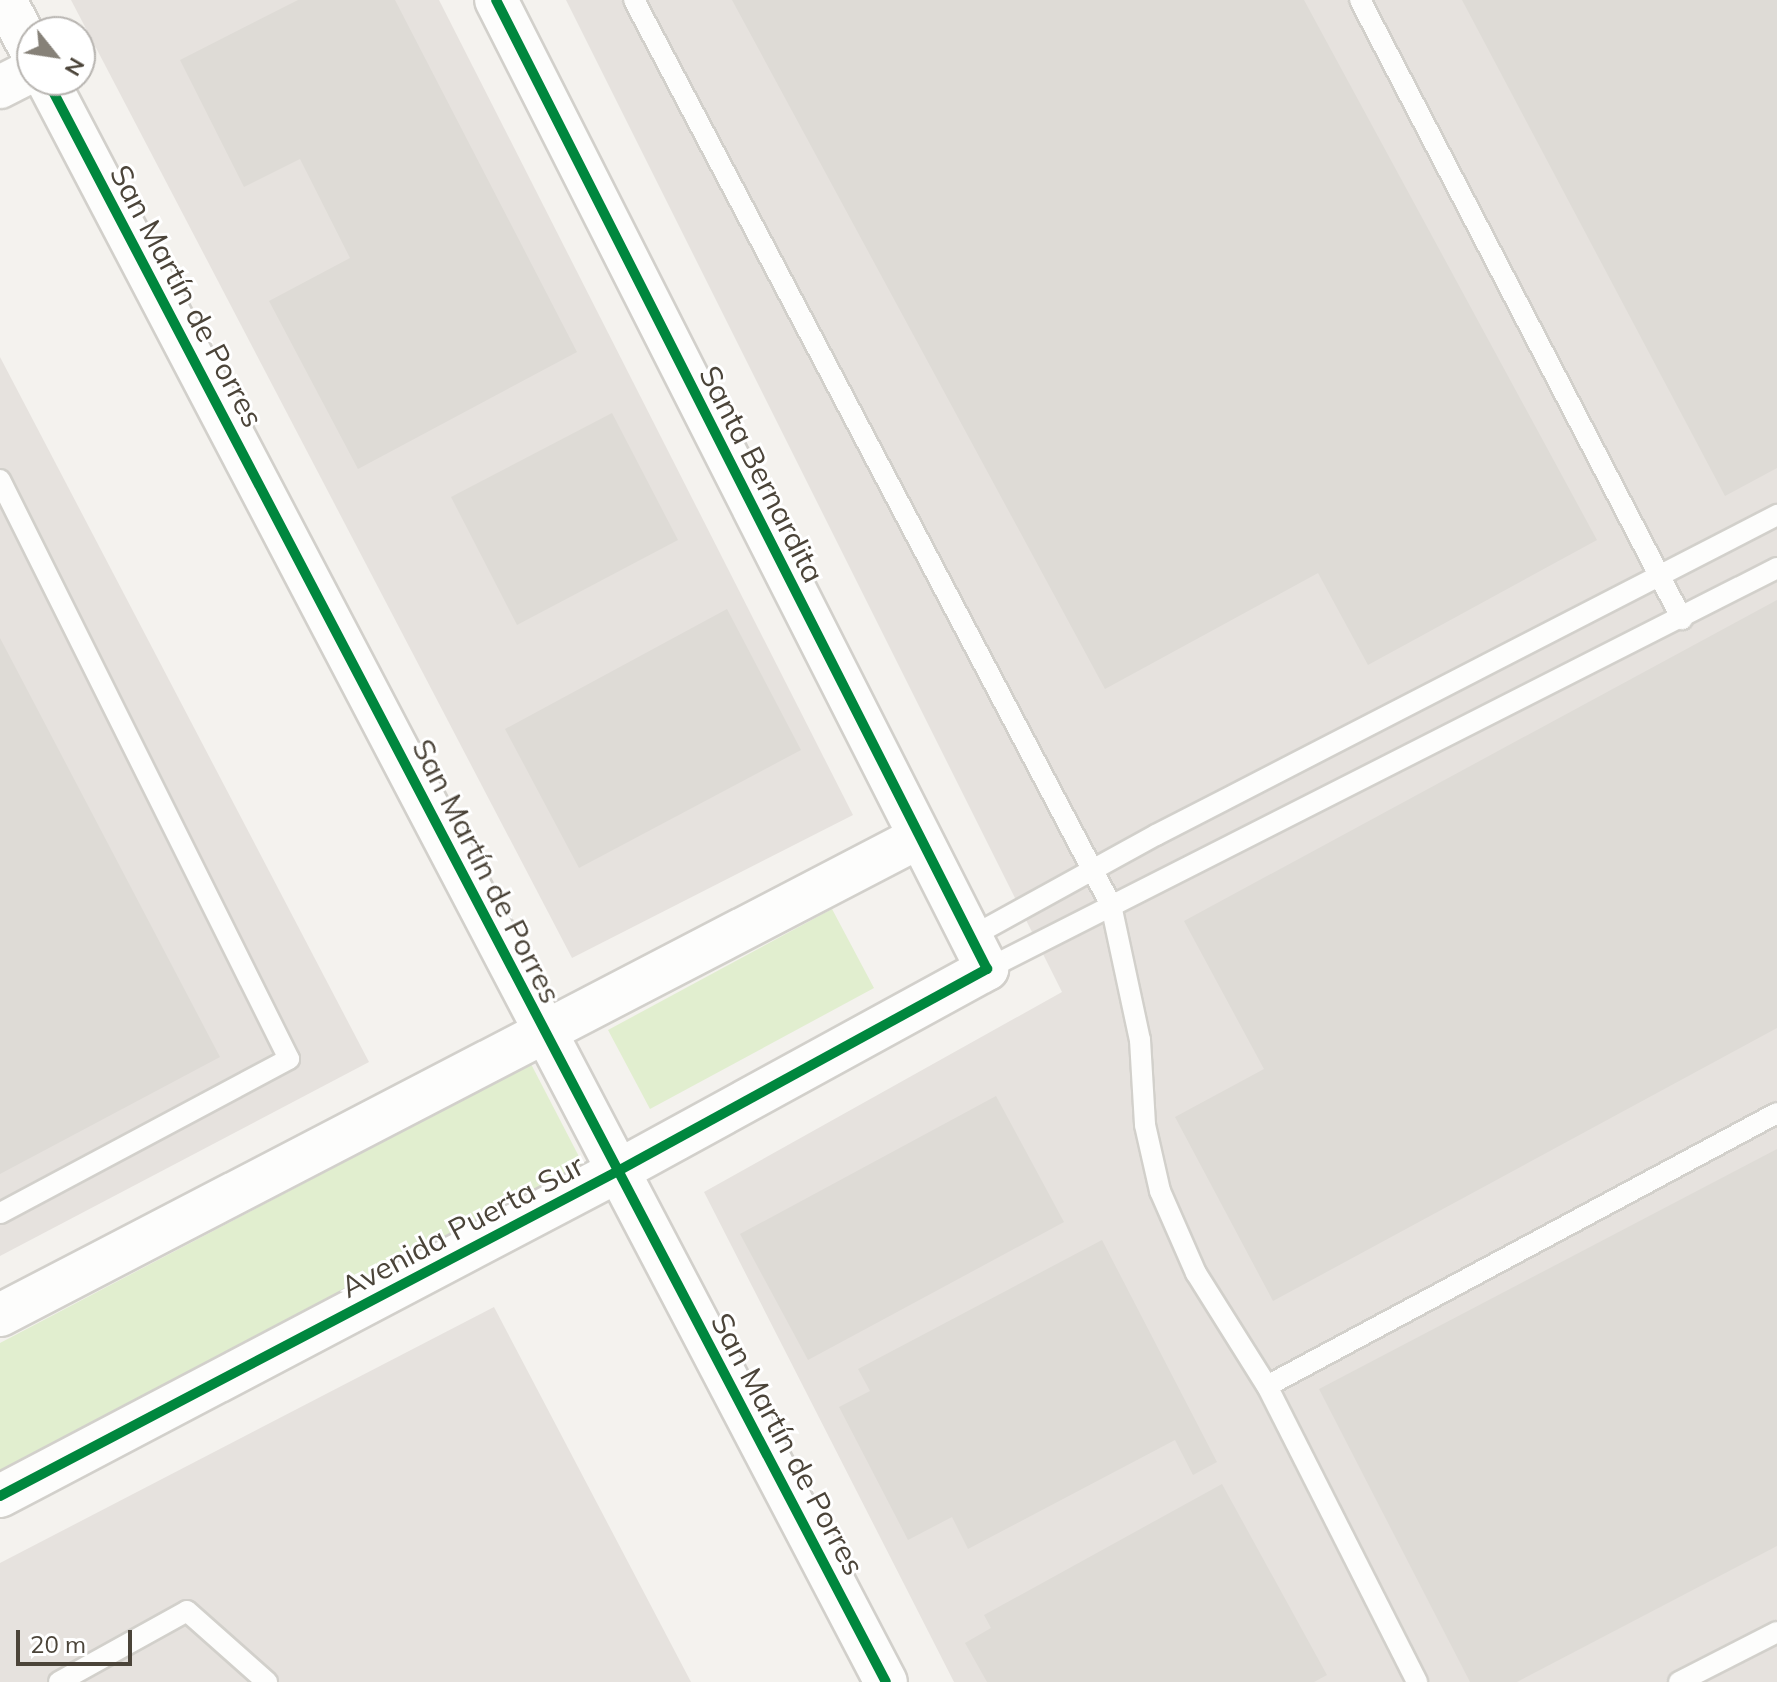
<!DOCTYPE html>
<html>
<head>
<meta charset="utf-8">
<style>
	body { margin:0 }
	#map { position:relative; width:1777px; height:1682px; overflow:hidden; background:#f4f2ee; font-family:Mulish,sans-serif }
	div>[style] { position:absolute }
	.industrial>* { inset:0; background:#e6e2de }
	.green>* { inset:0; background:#e1eecf }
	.building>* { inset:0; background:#dedbd6 }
	.roads { filter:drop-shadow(2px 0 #d2d0cb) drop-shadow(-2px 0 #d2d0cb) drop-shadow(0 2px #d2d0cb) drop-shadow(0 -2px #d2d0cb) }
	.lane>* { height:20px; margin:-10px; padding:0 10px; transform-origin:10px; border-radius:10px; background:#fdfdfc }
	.street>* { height:42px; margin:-21px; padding:0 21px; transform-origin:21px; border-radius:21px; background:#fdfdfc }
	.cycleway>* { height:10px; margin:-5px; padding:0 5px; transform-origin:5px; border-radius:5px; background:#00873e }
	span { translate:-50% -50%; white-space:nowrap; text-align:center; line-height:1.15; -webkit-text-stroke:6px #fff; paint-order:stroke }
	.street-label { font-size:30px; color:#4b4439 }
	.north { position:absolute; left:16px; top:16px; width:80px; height:80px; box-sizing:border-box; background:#fff; border:2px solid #b7b4b0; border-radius:50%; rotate:120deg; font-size:22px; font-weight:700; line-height:32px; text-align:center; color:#4b4439 }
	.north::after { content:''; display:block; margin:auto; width:28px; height:36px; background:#868178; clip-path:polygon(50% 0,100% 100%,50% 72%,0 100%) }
	.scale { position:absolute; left:16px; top:1630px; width:116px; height:36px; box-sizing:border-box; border:4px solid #4b4439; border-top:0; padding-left:10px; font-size:24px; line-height:28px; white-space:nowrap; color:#4b4439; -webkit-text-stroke:6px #fff; paint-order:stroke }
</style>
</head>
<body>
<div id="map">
	<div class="industrial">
		<i style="clip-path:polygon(71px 0,439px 0,853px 815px,572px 958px)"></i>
		<i style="clip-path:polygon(566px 0,1777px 0,1777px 1682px,954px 1682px,704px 1192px,1062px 992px)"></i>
		<i style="clip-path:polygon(0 357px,369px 1062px,0 1256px)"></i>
		<i style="clip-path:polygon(494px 1307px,691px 1682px,0 1682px,0 1563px)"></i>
	</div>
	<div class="green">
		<i style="clip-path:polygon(832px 909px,874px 988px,650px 1109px,608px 1030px)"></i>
		<i style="clip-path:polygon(531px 1064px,587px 1172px,0 1475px,0 1343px)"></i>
	</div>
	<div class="building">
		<i style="clip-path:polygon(298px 0,395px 0,577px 352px,358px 469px,269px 301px,350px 258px,300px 159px,244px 187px,180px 60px)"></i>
		<i style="clip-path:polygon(732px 0,1304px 0,1597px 540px,1368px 665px,1318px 573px,1105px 689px)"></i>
		<i style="clip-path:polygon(1462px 0,1777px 0,1777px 468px,1725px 496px)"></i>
		<i style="clip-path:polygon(612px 413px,678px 540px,517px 625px,451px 497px)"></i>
		<i style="clip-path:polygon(1777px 600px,1777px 1028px,1273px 1301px,1175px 1117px,1264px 1069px,1184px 921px)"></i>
		<i style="clip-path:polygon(727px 609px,801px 750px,579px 868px,505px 729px)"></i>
		<i style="clip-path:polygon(0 638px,220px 1057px,0 1174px)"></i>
		<i style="clip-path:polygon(996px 1096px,1064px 1222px,808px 1360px,740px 1234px)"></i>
		<i style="clip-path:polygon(1777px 1149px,1777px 1546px,1517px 1682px,1470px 1682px,1319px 1389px)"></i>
		<i style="clip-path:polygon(1102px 1240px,1217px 1462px,1193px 1475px,1175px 1440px,968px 1549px,952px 1517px,908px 1540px,839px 1407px,870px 1391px,858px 1369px)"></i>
		<i style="clip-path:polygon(1222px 1484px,1327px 1675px,1314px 1682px,987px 1682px,965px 1643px,991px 1628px,984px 1615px)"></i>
	</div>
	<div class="roads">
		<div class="lane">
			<i style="left:634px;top:0;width:1023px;rotate:62.21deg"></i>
			<i style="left:1111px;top:905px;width:138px;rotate:77.9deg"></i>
			<i style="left:1140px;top:1040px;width:85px;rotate:86.6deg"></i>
			<i style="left:1145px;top:1125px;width:68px;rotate:77.2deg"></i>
			<i style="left:1160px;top:1191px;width:90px;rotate:66.3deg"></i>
			<i style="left:1196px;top:1273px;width:133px;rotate:57.9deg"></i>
			<i style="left:1267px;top:1386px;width:332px;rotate:63.1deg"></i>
			<i style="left:1360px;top:0;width:698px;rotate:62.52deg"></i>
			<i style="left:0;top:480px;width:647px;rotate:63.47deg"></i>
			<i style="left:289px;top:1059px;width:327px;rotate:151.9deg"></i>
			<i style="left:971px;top:937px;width:211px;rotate:-28.9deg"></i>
			<i style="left:1156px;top:835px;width:699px;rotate:-27.26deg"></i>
			<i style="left:987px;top:969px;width:886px;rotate:-26.91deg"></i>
			<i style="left:1267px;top:1386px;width:578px;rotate:-28.16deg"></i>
			<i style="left:59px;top:1682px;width:146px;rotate:-29deg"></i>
			<i style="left:187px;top:1611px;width:107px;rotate:41.6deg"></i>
			<i style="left:1679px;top:1682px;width:110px;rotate:-27deg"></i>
		</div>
		<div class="street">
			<i style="left:5px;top:0;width:59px;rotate:62.6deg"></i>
			<i style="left:47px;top:80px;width:1808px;rotate:62.36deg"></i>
			<i style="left:0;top:87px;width:36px;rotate:-27deg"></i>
			<i style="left:0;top:1315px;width:1035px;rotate:-27.46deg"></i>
			<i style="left:0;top:1496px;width:698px;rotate:-27.74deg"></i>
			<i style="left:618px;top:1171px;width:421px;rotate:-28.7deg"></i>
			<i style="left:987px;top:969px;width:1086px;rotate:-116.87deg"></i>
		</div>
	</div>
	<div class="cycleway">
		<i style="left:47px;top:80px;width:1808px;rotate:62.36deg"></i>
		<i style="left:0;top:1496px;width:698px;rotate:-27.74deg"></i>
		<i style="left:618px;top:1171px;width:421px;rotate:-28.7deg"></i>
		<i style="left:987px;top:969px;width:1086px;rotate:-116.87deg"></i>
	</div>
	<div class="street-label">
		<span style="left:187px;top:296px;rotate:62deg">San Martín de Porres</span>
		<span style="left:762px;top:474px;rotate:63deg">Santa Bernardita</span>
		<span style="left:487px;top:871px;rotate:63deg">San Martín de Porres</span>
		<span style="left:462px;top:1226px;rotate:-28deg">Avenida Puerta Sur</span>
		<span style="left:788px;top:1444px;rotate:62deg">San Martín de Porres</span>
	</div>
	<div class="north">N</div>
	<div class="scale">20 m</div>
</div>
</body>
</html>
